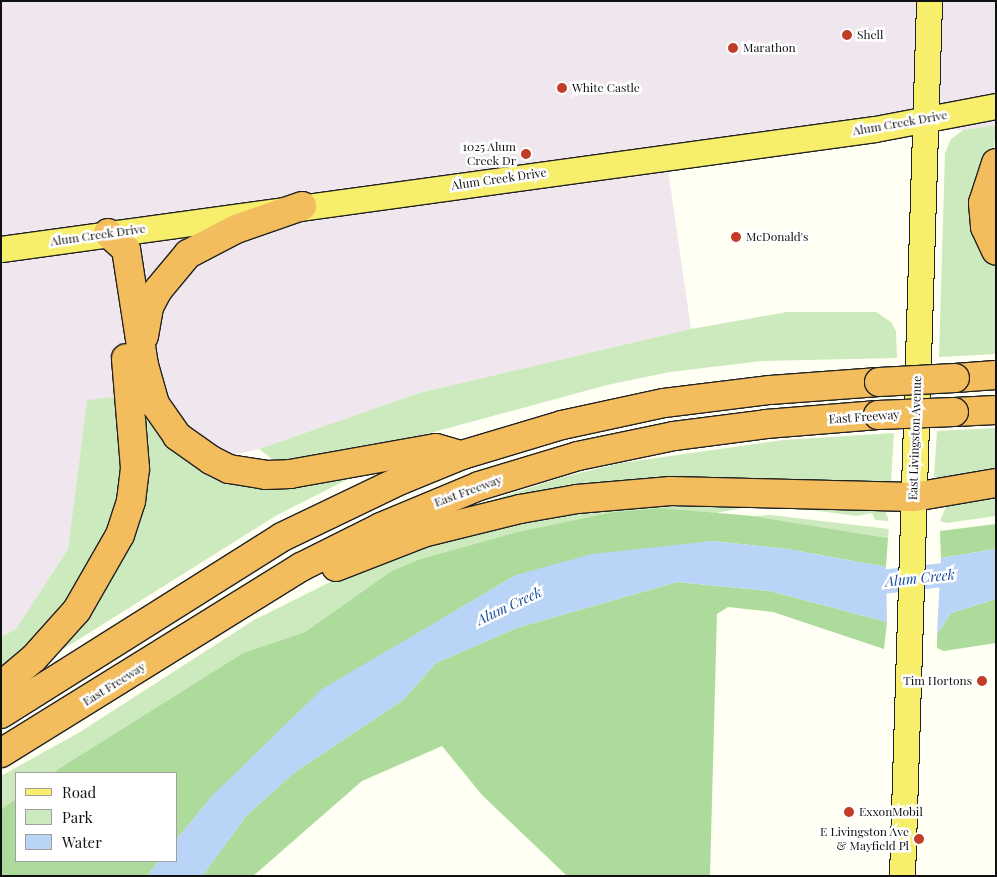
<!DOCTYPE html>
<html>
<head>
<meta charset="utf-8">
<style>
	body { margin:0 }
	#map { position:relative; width:997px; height:877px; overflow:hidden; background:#fffff4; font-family:"Playfair Display",serif }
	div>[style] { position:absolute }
	.industrial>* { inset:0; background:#efe6ee }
	.green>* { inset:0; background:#cceabd }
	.forest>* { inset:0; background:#addb9c }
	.water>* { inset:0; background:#b9d4f6 }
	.river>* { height:24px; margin:-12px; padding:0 12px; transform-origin:12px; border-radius:12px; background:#b9d4f6 }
	.roads { filter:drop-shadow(1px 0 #222) drop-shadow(-1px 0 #222) drop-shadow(0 1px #222) drop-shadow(0 -1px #222) }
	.major>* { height:25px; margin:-12.5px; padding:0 12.5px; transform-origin:12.5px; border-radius:12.5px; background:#f7ee6c }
	.highway>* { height:28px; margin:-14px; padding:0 14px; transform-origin:14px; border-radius:14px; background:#f3bd5e }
	.bridges { filter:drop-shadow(1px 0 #222) drop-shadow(-1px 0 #222) drop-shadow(0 1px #222) drop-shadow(0 -1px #222) }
	.highway-bridge>* { height:28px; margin:-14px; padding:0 14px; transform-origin:14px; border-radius:14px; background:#f3bd5e }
	.dots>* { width:14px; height:14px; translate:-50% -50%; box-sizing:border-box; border:2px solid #fff; border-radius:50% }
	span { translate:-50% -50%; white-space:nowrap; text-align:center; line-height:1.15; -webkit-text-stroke:5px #fff; paint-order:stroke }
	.poi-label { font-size:12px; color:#111 }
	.left { translate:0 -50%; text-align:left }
	.right { translate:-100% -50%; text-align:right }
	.street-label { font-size:12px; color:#111 }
	.water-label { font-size:14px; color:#194ea3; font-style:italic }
	.frame { position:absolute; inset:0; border:2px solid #111; pointer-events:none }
	.legend { position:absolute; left:15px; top:772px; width:162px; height:90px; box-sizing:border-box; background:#fff; border:1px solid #a0a0a0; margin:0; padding:6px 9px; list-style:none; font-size:15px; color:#111 }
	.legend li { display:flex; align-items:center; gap:10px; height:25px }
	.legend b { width:25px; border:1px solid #a0a0a0 }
</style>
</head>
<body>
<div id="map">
	<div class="industrial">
		<i style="clip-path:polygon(1px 1px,996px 1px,996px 125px,963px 130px,926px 127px,666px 156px,691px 329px,419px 393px,259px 449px,221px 457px,87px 400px,68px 549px,16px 629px,1px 637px)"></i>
	</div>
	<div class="green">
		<i style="clip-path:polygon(996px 125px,985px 249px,996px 267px,996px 354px,939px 357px,945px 153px,951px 139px,963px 130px)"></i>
		<i style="clip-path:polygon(787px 312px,876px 312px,891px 322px,896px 331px,897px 358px,762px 361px,670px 372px,607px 385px,423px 435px,283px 460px,272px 459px,259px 449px,419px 393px,691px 329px)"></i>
		<i style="clip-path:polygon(140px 395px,208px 468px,366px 470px,277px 515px,49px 658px,100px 589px)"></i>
		<i style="clip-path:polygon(123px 396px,125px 497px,79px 591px,1px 673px,1px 637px,16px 629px,68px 549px,87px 400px)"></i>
		<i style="clip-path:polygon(996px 428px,996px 475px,947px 481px,934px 477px,937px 431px)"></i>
		<i style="clip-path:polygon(894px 433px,891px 481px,885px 484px,487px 507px,486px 502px,563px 477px,621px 463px,783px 440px)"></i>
		<i style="clip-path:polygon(996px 491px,996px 516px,947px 523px,940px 521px,947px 504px)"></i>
		<i style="clip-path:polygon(652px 502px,884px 508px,889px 521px,875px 520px,872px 513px,857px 516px,789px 507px,748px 507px,716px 513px,661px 508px,614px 512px,390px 572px,305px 632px,243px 653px,52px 773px,16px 773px,16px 799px,1px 809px,1px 776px,80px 732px,254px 620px,364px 565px,476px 527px)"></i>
		<i style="clip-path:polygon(771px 515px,889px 529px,888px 538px,753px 516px)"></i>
	</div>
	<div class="forest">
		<i style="clip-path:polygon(661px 508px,753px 516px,888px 538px,886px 567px,788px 549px,712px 541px,516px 575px,430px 626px,214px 794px,176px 840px,176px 773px,52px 773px,243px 653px,305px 632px,390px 572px,418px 560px,518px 532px,614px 512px)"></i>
		<i style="clip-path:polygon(996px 524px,996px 549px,941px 558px,940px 531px)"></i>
		<i style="clip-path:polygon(677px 582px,770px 591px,887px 622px,884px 649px,773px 612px,728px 607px,717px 614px,710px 876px,567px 876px,482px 795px,442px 746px,362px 781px,253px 876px,202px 876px,247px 815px,295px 772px,403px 700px,436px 663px,516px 628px)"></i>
		<i style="clip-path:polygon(996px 599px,996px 643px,944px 651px,937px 648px,937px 634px,951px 613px)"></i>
		<i style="clip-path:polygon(16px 799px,16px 861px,159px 861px,147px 876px,1px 876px,1px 809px)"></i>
	</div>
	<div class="water">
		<i style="clip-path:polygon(712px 541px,788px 549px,886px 567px,887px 622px,770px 591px,677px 582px,516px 628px,436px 663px,403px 700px,295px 772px,247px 815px,202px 876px,147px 876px,159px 861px,176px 861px,176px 840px,214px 794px,322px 689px,516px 575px,592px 554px)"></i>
		<i style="clip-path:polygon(996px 549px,996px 599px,951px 613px,937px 634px,941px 558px)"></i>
	</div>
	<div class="river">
		<i style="left:855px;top:581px;width:26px;rotate:2deg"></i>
		<i style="left:881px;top:582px;width:116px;rotate:-6.4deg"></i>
	</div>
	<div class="roads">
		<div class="major">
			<i style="left:1px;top:249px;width:882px;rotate:-7.82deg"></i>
			<i style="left:875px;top:129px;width:123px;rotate:-10.8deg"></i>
			<i style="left:902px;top:876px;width:875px;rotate:-88.23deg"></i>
		</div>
		<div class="highway">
			<i style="left:996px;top:163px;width:42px;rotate:108deg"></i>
			<i style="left:983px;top:203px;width:24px;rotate:85deg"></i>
			<i style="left:985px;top:227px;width:26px;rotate:65deg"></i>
			<i style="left:108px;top:233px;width:24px;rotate:42deg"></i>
			<i style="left:126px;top:249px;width:117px;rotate:81.2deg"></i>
			<i style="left:144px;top:365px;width:41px;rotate:74.2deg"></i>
			<i style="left:155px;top:404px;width:39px;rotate:55deg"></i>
			<i style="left:177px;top:436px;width:42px;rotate:35.2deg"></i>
			<i style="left:211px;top:460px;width:20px;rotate:27deg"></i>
			<i style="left:229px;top:469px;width:36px;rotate:9deg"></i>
			<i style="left:265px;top:475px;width:25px;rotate:-2deg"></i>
			<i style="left:290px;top:474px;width:148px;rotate:-10.1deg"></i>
			<i style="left:436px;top:448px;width:25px;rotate:16deg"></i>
			<i style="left:144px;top:336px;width:29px;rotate:-80deg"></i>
			<i style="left:149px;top:307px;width:19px;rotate:-62deg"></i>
			<i style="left:158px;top:290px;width:47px;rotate:-50.2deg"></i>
			<i style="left:188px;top:254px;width:54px;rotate:-27.5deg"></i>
			<i style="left:236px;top:229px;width:70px;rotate:-19.2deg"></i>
			<i style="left:955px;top:378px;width:41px;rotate:-4.2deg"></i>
			<i style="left:954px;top:412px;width:42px;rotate:-2.7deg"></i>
			<i style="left:336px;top:567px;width:93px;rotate:-21.3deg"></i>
			<i style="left:423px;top:533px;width:100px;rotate:-13.9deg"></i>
			<i style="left:520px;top:509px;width:58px;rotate:-10deg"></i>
			<i style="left:577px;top:499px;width:94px;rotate:-4.9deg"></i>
			<i style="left:671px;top:491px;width:243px;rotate:1.4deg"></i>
			<i style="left:914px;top:497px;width:83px;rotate:-9.7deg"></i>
			<i style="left:1px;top:686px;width:43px;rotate:-40.3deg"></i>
			<i style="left:34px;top:658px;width:64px;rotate:-48.1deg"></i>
			<i style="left:77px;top:610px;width:86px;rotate:-60.2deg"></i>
			<i style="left:120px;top:535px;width:36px;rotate:-72deg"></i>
			<i style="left:131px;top:501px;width:33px;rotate:-83deg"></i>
			<i style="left:135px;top:468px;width:110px;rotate:-94.7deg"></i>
			<i style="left:1px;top:714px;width:332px;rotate:-32.2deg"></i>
			<i style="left:282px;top:537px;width:132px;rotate:-25.6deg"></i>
			<i style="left:401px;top:480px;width:66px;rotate:-22.3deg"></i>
			<i style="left:462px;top:455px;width:104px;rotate:-16.7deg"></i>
			<i style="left:562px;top:425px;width:104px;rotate:-12.2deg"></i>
			<i style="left:664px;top:403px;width:107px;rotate:-7deg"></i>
			<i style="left:770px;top:390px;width:109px;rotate:-4.2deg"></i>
			<i style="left:1px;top:753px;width:353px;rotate:-31.8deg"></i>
			<i style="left:301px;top:567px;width:89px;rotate:-26.6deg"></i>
			<i style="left:381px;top:527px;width:106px;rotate:-22.7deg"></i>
			<i style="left:479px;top:486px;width:103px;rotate:-16.9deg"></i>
			<i style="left:578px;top:456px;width:98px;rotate:-11.8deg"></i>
			<i style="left:674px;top:436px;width:93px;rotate:-7.4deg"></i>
			<i style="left:766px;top:424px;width:112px;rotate:-4.6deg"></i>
		</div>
	</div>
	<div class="bridges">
		<div class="highway-bridge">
			<i style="left:879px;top:382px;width:76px;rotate:-3deg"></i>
			<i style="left:878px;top:415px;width:76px;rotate:-2.3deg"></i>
		</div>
	</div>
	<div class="dots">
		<i style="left:847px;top:35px;background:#c13d28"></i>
		<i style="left:733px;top:48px;background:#c13d28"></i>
		<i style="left:562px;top:88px;background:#c13d28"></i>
		<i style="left:526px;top:154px;background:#c13d28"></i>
		<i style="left:736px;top:237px;background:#c13d28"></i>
		<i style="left:982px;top:681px;background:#c13d28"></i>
		<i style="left:849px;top:812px;background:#c13d28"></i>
		<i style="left:919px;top:839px;background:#c13d28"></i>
	</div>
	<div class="poi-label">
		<span class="left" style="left:857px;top:35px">Shell</span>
		<span class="left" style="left:743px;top:48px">Marathon</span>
		<span class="left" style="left:572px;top:88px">White Castle</span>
		<span class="right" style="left:516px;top:154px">1025 Alum<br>Creek Dr</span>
		<span class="left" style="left:746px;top:237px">McDonald's</span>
		<span class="right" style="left:972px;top:681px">Tim Hortons</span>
		<span class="left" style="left:859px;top:812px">ExxonMobil</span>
		<span class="right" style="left:909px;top:839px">E Livingston Ave<br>&amp; Mayfield Pl</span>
	</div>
	<div class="street-label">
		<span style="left:900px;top:123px;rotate:-10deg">Alum Creek Drive</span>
		<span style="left:499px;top:179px;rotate:-8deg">Alum Creek Drive</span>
		<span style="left:98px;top:235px;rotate:-8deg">Alum Creek Drive</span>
		<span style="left:864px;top:417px;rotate:-4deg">East Freeway</span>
		<span style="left:915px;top:438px;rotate:-88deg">East Livingston Avenue</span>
		<span style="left:468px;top:491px;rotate:-20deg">East Freeway</span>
		<span style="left:114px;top:684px;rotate:-32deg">East Freeway</span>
	</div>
	<div class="water-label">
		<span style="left:920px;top:578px;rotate:-6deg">Alum Creek</span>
		<span style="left:509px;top:606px;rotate:-25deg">Alum Creek</span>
	</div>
	<div class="frame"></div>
	<ul class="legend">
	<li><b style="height:6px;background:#f7ee6c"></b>Road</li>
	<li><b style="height:14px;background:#cceabd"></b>Park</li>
	<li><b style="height:14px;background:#b9d4f6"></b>Water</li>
	</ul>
</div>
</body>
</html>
